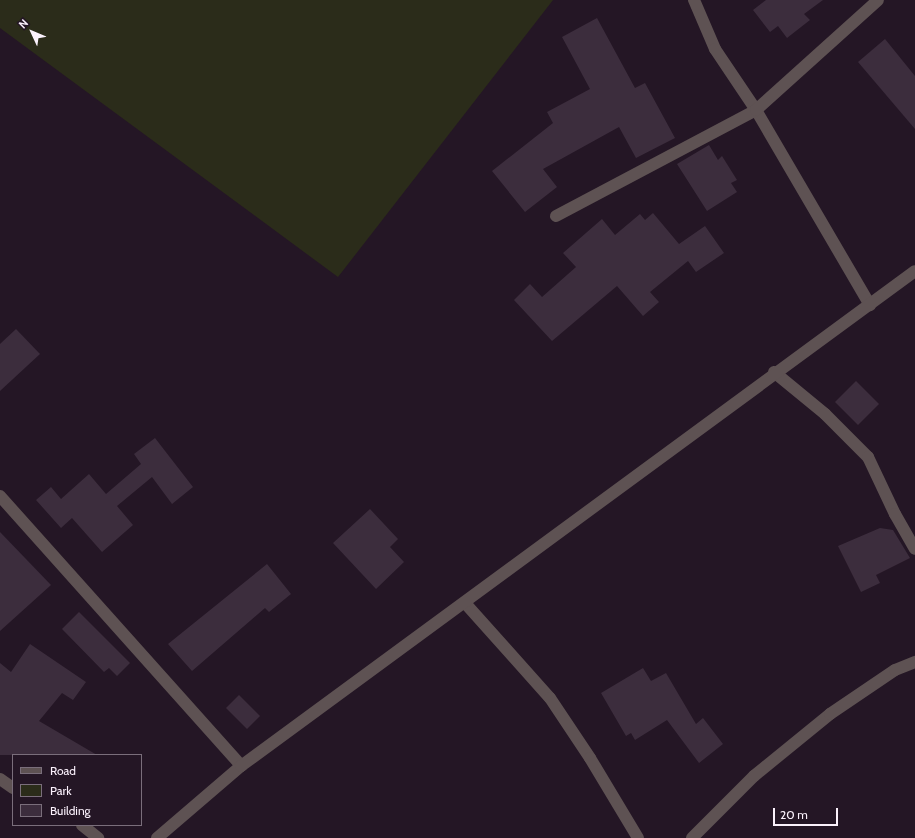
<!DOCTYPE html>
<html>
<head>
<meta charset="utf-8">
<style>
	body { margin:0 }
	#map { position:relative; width:915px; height:838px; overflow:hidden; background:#241625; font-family:Cabin,sans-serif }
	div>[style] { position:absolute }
	.green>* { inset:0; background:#2b2c1a }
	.building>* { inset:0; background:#3c2d3d }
	.minor>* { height:12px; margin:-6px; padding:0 6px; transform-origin:6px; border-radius:6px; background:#5e5253 }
	.tertiary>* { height:12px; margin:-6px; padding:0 6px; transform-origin:6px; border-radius:6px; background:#5e5253 }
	span { translate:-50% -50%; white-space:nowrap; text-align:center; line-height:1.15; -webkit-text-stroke:4px #241625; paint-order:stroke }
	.legend { position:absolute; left:12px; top:754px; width:130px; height:72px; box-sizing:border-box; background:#241625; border:1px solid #7a6e7b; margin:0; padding:5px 7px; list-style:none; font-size:12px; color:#fbf1fc }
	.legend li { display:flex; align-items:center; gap:8px; height:20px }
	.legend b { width:20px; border:1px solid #7a6e7b }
	.north { position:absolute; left:12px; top:12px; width:40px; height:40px; -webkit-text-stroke:3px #241625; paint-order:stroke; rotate:314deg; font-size:11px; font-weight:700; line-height:16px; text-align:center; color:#fbf1fc }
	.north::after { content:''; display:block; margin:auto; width:14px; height:18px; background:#fbf1fc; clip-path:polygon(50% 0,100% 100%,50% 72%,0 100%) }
	.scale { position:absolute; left:773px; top:808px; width:65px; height:18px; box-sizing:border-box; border:2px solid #fbf1fc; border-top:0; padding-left:5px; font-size:12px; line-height:14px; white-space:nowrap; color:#fbf1fc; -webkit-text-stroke:3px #241625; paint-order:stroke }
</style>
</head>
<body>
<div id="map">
	<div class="green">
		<i style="clip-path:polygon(0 0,553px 0,338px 277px,0 28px)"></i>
	</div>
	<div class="building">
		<i style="clip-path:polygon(766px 0,823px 0,804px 14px,810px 20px,787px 38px,778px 26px,770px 32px,753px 10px)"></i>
		<i style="clip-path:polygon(597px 18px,635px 88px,645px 83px,675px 138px,636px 158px,619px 127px,543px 169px,557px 187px,525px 212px,492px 171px,553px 123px,547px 112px,590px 89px,562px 37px)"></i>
		<i style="clip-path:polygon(885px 39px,915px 76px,915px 129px,858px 62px)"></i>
		<i style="clip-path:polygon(709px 145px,718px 160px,722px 156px,737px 180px,731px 183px,737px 192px,707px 211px,677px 164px)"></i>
		<i style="clip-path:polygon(653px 213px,679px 244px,705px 226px,724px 253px,696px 272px,688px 261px,650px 292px,659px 302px,643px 316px,617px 286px,552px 341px,514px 300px,530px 284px,542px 297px,576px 267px,563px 253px,602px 219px,615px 235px,640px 214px,645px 220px)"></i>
		<i style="clip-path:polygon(16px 329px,40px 354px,0 391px,0 344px)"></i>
		<i style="clip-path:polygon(856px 381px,879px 404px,858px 425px,835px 402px)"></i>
		<i style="clip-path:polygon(155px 438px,193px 487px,172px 504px,152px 477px,117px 506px,133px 525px,102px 552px,72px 518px,61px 528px,36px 500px,51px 487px,61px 499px,89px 474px,106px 494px,141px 464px,134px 454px)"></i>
		<i style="clip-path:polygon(370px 509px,398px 539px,390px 547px,404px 562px,376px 589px,333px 543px)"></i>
		<i style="clip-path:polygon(880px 528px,893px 530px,910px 558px,876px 575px,880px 583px,861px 592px,838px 546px)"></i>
		<i style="clip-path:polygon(0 532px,51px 585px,0 631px)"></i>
		<i style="clip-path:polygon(267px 564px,291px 594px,269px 612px,265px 608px,192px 671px,168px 644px)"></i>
		<i style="clip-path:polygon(79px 612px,130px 663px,117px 676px,109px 668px,104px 672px,62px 629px)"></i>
		<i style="clip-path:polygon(30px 644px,86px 682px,73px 700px,62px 693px,39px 721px,97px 755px,0 755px,0 663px,11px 672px)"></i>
		<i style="clip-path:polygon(643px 668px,651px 681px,666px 673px,696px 724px,703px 718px,723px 744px,699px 763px,667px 720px,635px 740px,631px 733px,626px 736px,601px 693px)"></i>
		<i style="clip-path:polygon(239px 695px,260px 716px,247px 729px,226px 708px)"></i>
	</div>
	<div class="minor">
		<i style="left:694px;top:0;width:53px;rotate:66.8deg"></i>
		<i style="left:715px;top:49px;width:73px;rotate:56.1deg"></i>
		<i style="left:756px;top:110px;width:226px;rotate:59.7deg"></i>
		<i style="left:556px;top:216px;width:226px;rotate:-27.9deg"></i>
		<i style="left:756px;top:110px;width:164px;rotate:-42deg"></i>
		<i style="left:774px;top:372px;width:66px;rotate:39.5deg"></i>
		<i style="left:825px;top:414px;width:61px;rotate:45deg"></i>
		<i style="left:868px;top:457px;width:63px;rotate:64.7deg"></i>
		<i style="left:895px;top:514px;width:40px;rotate:60.3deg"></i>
		<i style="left:0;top:496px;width:362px;rotate:48.2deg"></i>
		<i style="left:465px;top:603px;width:127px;rotate:48.2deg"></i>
		<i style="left:550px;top:698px;width:72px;rotate:56.3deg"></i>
		<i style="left:590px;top:758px;width:93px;rotate:59deg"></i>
		<i style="left:0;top:779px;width:16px;rotate:35deg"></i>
		<i style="left:82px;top:825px;width:21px;rotate:39deg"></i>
		<i style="left:692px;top:838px;width:88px;rotate:-45deg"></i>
		<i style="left:754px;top:776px;width:98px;rotate:-39.2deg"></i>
		<i style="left:830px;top:714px;width:78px;rotate:-34.1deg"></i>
		<i style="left:895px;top:670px;width:22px;rotate:-22deg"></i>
	</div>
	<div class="tertiary">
		<i style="left:157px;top:838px;width:111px;rotate:-40.6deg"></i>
		<i style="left:241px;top:766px;width:836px;rotate:-36.29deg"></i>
	</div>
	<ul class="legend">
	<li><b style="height:5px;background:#5e5253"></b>Road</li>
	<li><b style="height:11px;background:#2b2c1a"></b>Park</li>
	<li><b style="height:11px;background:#3c2d3d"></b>Building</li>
	</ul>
	<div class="north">N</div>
	<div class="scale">20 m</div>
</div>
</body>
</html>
